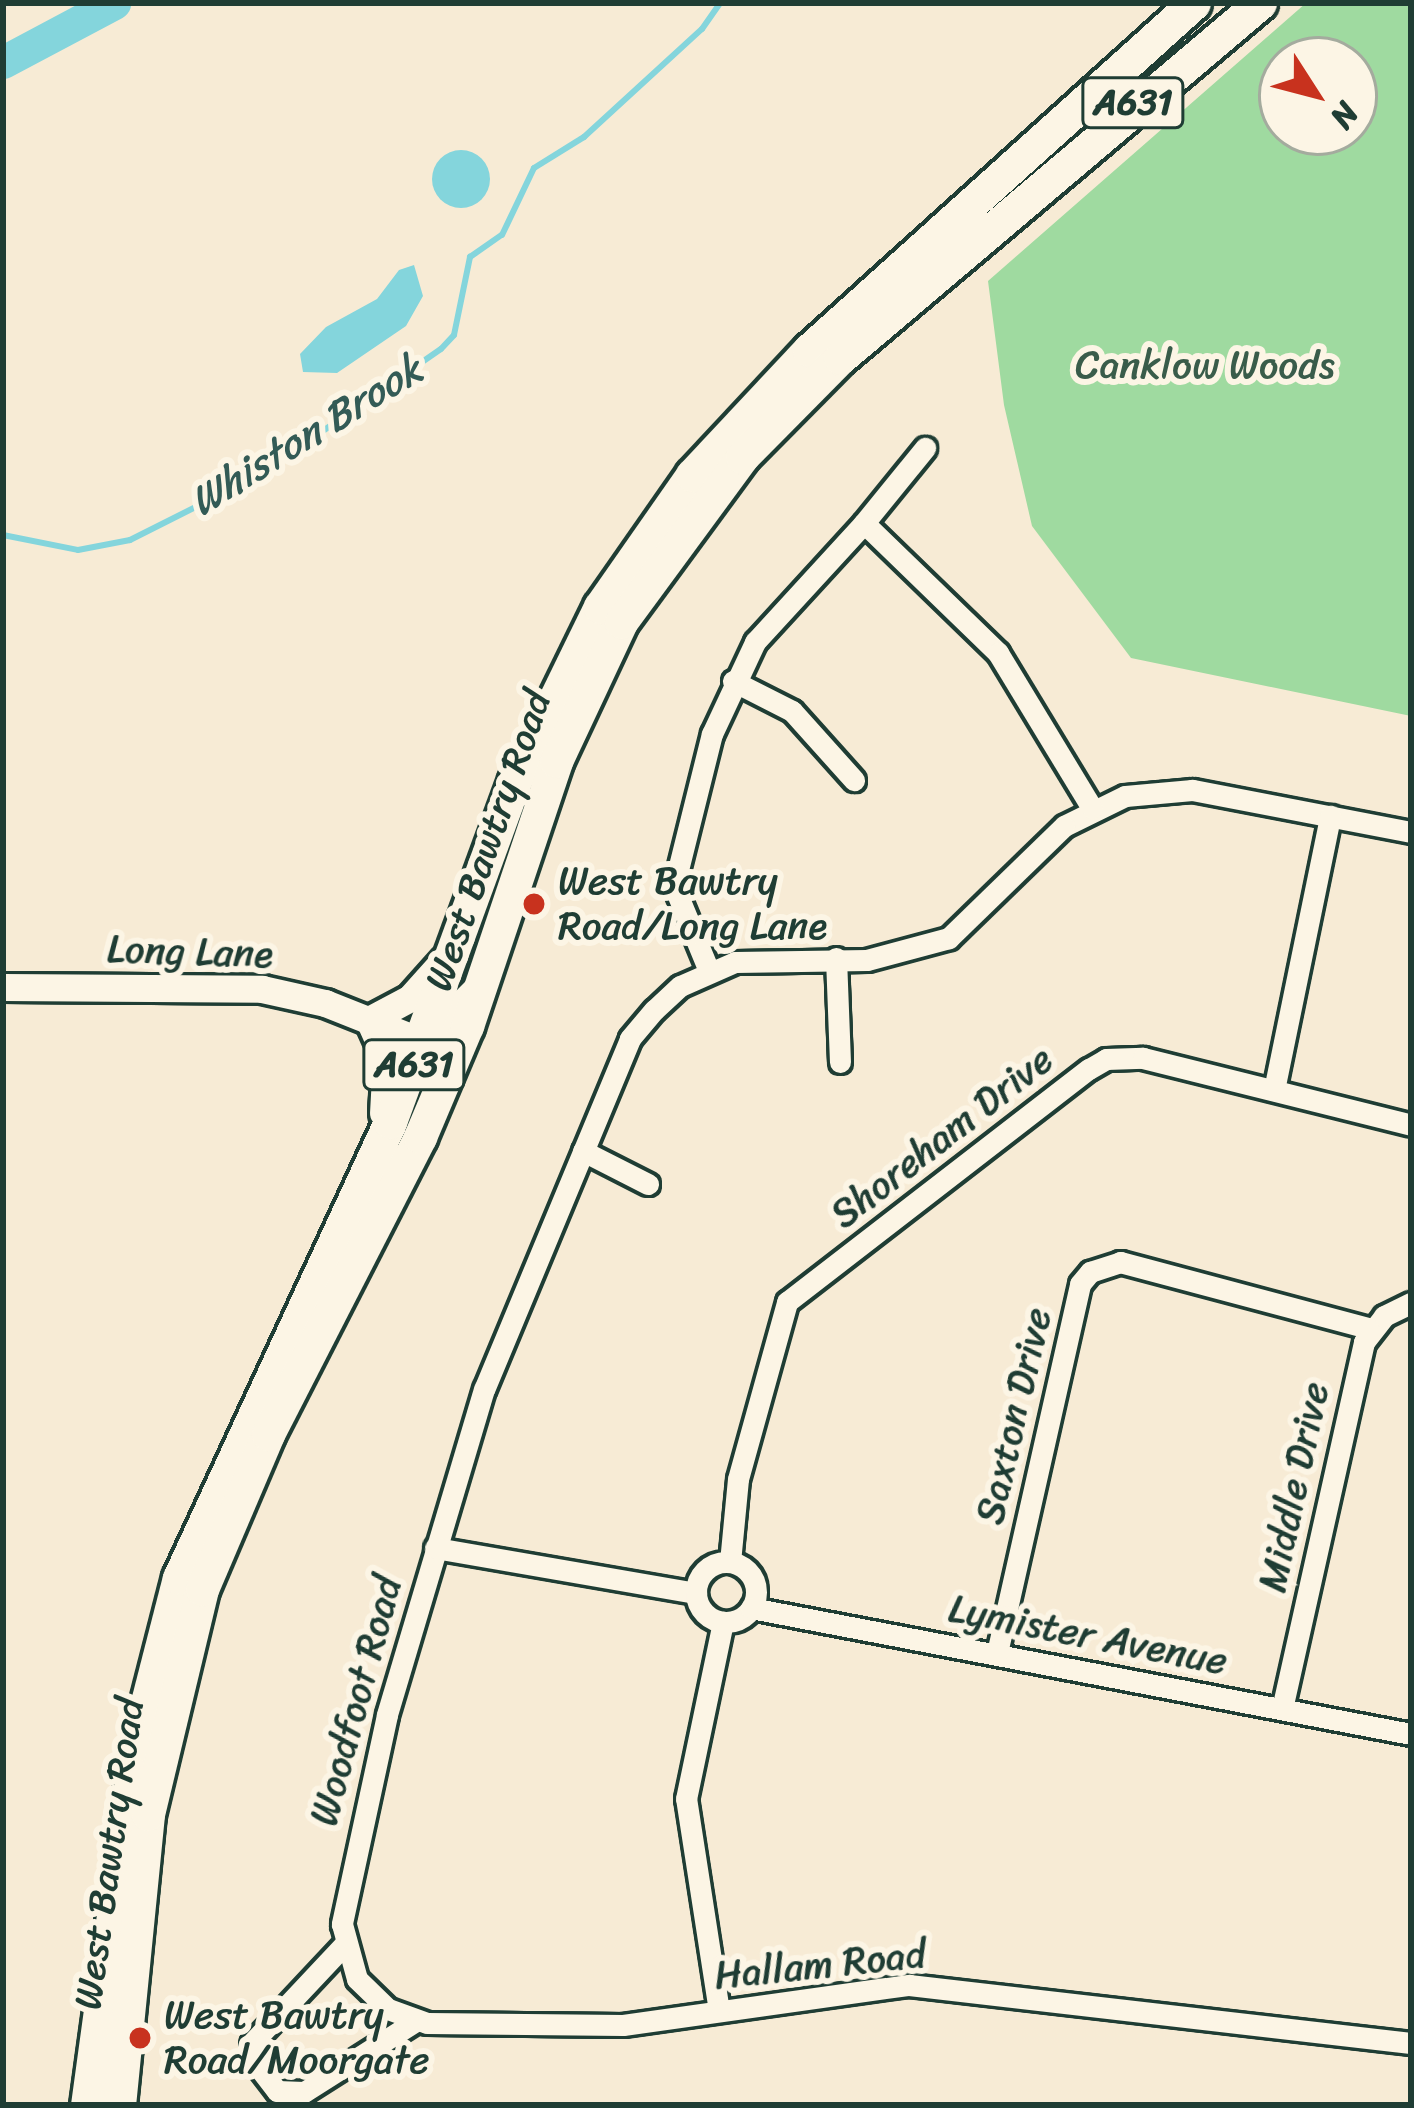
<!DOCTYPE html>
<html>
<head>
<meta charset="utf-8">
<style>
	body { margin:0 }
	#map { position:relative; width:1414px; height:2108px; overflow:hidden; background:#f7ebd5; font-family:Sriracha,sans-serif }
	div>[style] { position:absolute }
	.green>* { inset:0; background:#9fdaa0 }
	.water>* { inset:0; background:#84d5dc }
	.round { border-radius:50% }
	.stream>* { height:6px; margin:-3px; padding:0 3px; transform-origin:3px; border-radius:3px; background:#84d5dc }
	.river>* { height:33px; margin:-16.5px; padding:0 16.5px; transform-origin:16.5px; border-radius:16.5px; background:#84d5dc }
	.roads { filter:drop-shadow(3px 0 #1f3d34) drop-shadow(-3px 0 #1f3d34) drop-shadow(0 3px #1f3d34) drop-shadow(0 -3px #1f3d34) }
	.minor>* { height:21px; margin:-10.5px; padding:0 10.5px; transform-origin:10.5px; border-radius:10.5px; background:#fcf5e5 }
	.minor>.ring { margin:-10.5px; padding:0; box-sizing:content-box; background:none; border:21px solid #fcf5e5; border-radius:50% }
	.tertiary>* { height:27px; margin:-13.5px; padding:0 13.5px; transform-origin:13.5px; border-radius:13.5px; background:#fcf5e5 }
	.primary>* { height:33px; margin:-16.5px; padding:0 16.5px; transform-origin:16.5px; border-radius:16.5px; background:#fcf5e5 }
	.dots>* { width:33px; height:33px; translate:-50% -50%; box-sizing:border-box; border:6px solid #fcf5e5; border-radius:50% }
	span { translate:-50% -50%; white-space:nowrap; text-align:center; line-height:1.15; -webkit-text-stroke:12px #fcf5e5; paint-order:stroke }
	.shield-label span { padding:3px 9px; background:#fcf5e5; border:3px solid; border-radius:9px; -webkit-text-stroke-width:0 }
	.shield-label { font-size:36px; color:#1f3d34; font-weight:700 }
	.park-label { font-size:39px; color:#395c4a }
	.street-label { font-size:39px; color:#1f3d34 }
	.poi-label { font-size:39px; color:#1f3d34 }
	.left { translate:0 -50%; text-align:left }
	.water-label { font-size:42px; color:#335b56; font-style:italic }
	.frame { position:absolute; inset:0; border:6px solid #1f3d34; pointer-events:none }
	.north { position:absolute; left:1258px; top:36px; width:120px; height:120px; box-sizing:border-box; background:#fcf5e5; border:3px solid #a4ab9e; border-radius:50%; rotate:126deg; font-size:33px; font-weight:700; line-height:48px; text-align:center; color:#1f3d34 }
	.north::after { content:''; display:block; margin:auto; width:42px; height:54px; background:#c8321e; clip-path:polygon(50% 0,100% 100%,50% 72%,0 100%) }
</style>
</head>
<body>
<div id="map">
	<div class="green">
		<i style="clip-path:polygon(evenodd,1306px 3px,1411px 3px,1411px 716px,1131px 658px,1032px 526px,1004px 405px,988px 281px,1306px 3px,1282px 60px,1354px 60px,1354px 132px,1282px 132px,1282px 60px)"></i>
	</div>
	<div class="water">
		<i class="round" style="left:432px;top:150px;width:58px;height:58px"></i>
		<i style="clip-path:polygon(414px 265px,423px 296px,406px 326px,337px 373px,303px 372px,300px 354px,326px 327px,377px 299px,399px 270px)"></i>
	</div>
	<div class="stream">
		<i style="left:3px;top:535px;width:76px;rotate:11.3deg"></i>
		<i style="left:78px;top:550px;width:53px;rotate:-10.9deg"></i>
		<i style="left:130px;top:540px;width:147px;rotate:-26.7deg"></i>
		<i style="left:261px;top:474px;width:219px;rotate:-34.8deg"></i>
		<i style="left:441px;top:349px;width:19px;rotate:-47deg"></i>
		<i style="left:454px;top:335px;width:80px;rotate:-78.4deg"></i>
		<i style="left:470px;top:257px;width:39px;rotate:-35deg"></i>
		<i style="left:502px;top:235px;width:74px;rotate:-64.5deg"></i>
		<i style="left:534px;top:168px;width:59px;rotate:-31.8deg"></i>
		<i style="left:584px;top:137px;width:160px;rotate:-42.5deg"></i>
		<i style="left:702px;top:29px;width:32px;rotate:-55deg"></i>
	</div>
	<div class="river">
		<i style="left:3px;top:62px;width:126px;rotate:-28deg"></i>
	</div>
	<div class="roads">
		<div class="minor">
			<i style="left:864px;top:523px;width:97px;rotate:-50.9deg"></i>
			<i style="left:733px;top:681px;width:66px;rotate:27deg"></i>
			<i style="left:792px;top:711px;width:93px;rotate:48.1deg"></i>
			<i style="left:1411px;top:832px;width:223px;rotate:-169.1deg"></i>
			<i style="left:1192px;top:790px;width:67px;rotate:174.9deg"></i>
			<i style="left:1125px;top:796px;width:68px;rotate:153.8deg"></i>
			<i style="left:1064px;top:826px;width:161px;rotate:135.8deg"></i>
			<i style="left:949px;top:938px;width:85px;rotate:165deg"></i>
			<i style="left:867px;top:960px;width:132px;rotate:179.1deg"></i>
			<i style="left:735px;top:962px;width:60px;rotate:156.4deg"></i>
			<i style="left:680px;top:986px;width:35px;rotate:137deg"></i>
			<i style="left:654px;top:1010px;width:38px;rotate:130deg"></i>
			<i style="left:630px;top:1039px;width:379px;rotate:112.6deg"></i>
			<i style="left:484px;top:1389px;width:340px;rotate:106.6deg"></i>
			<i style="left:387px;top:1715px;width:214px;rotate:102.2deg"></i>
			<i style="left:342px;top:1924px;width:57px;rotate:74.7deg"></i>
			<i style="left:357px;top:1979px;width:43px;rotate:44.1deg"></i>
			<i style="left:388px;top:2009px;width:41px;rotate:19.7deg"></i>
			<i style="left:427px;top:2023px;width:196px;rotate:0.6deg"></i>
			<i style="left:623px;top:2025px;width:289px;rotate:-8deg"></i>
			<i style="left:909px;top:1985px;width:505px;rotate:6.59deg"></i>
			<i style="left:836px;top:958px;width:104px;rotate:87.8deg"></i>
			<i style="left:709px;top:971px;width:92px;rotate:-112.4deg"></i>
			<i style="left:674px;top:886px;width:157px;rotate:-76deg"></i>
			<i style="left:712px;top:734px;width:102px;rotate:-64.9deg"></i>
			<i style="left:755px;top:642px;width:161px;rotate:-47.5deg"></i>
			<i style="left:864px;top:523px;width:187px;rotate:44.1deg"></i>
			<i style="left:998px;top:653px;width:181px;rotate:58.8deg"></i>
			<i style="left:1274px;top:1090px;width:280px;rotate:-78.4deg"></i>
			<i style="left:583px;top:1151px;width:73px;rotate:26.9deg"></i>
			<i style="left:435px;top:1548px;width:265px;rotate:9.8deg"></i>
			<i style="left:730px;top:1562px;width:83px;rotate:-84.5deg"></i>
			<i style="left:738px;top:1479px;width:184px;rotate:-74.5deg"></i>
			<i style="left:787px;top:1302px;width:381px;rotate:-37.7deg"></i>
			<i style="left:1089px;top:1069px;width:20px;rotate:-30deg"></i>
			<i style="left:1106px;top:1059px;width:37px;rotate:-2deg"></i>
			<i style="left:1143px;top:1058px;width:276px;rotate:14deg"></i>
			<i class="ring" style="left:696px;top:1562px;width:39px;height:39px"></i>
			<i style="left:751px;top:1608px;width:672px;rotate:10.81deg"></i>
			<i style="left:997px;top:1653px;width:378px;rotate:-77.3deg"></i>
			<i style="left:1080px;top:1284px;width:16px;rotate:-50deg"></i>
			<i style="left:1090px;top:1272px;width:32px;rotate:-18deg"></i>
			<i style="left:1120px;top:1262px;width:260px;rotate:14.9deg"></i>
			<i style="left:1282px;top:1709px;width:376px;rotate:-77.4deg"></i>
			<i style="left:1364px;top:1342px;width:33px;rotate:-52deg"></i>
			<i style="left:1384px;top:1316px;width:30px;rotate:-26deg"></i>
			<i style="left:343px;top:1946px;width:134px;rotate:133.2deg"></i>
			<i style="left:251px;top:2044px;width:13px;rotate:90deg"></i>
			<i style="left:251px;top:2057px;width:43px;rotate:52.6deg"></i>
			<i style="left:277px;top:2091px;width:27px;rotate:2deg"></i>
			<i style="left:304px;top:2092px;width:133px;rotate:-32.4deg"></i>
			<i style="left:719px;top:2011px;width:215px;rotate:-98.8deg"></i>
			<i style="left:686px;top:1799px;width:181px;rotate:-78.2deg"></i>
		</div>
		<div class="tertiary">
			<i style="left:3px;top:987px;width:259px;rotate:0.4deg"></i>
			<i style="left:262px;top:989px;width:65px;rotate:12.5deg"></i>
			<i style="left:325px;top:1003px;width:105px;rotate:21.7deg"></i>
			<i style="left:423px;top:1042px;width:75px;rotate:-45deg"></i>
			<i style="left:369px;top:1020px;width:42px;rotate:65.9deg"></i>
			<i style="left:386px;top:1058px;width:55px;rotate:93.1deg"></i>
			<i style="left:369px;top:1020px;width:47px;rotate:-28.2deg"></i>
			<i style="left:410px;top:998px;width:51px;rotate:-48.2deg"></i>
		</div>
		<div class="primary">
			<i style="left:87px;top:2105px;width:363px;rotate:-82.2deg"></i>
			<i style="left:136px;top:1745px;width:172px;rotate:-75.6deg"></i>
			<i style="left:179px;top:1578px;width:502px;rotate:-65.17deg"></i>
			<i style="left:390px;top:1122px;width:363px;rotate:-69.9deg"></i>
			<i style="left:515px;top:781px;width:194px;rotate:-64deg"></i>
			<i style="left:600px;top:607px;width:161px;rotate:-55.1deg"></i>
			<i style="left:692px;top:475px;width:171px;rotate:-46.9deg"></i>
			<i style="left:809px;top:350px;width:518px;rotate:-42.03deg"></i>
			<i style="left:119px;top:2105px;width:292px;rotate:-84.3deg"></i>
			<i style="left:148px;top:1814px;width:231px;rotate:-76.5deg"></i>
			<i style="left:202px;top:1589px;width:168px;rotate:-66.9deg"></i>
			<i style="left:268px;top:1434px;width:334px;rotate:-62.9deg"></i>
			<i style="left:420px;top:1137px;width:121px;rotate:-67.1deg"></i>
			<i style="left:467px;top:1026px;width:280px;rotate:-71.4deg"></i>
			<i style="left:556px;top:761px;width:153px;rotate:-64.9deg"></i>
			<i style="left:621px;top:622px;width:205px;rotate:-53.7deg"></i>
			<i style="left:742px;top:457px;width:139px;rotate:-45.3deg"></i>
			<i style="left:840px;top:358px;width:550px;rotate:-40.21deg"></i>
		</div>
	</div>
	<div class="dots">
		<i style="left:534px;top:904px;background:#c8321e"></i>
		<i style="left:140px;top:2038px;background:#c8321e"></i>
	</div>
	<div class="shield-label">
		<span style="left:1133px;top:103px">A631</span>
		<span style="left:414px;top:1065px">A631</span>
	</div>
	<div class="park-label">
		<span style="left:1205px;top:365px">Canklow Woods</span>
	</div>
	<div class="street-label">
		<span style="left:488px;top:841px;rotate:-71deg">West Bawtry Road</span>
		<span style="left:190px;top:952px;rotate:2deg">Long Lane</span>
		<span style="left:942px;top:1137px;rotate:-38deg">Shoreham Drive</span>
		<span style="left:1014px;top:1416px;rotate:-77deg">Saxton Drive</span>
		<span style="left:1294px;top:1487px;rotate:-78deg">Middle Drive</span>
		<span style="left:1088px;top:1635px;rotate:11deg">Lymister Avenue</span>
		<span style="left:356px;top:1701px;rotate:-75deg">Woodfoot Road</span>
		<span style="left:109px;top:1854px;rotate:-82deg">West Bawtry Road</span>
		<span style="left:820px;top:1965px;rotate:-6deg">Hallam Road</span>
	</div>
	<div class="poi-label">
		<span class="left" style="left:558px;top:904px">West Bawtry<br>Road/Long Lane</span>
		<span class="left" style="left:164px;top:2038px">West Bawtry<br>Road/Moorgate</span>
	</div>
	<div class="water-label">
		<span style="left:306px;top:435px;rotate:-32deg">Whiston Brook</span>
	</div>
	<div class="frame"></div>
	<div class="north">N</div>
</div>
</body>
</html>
